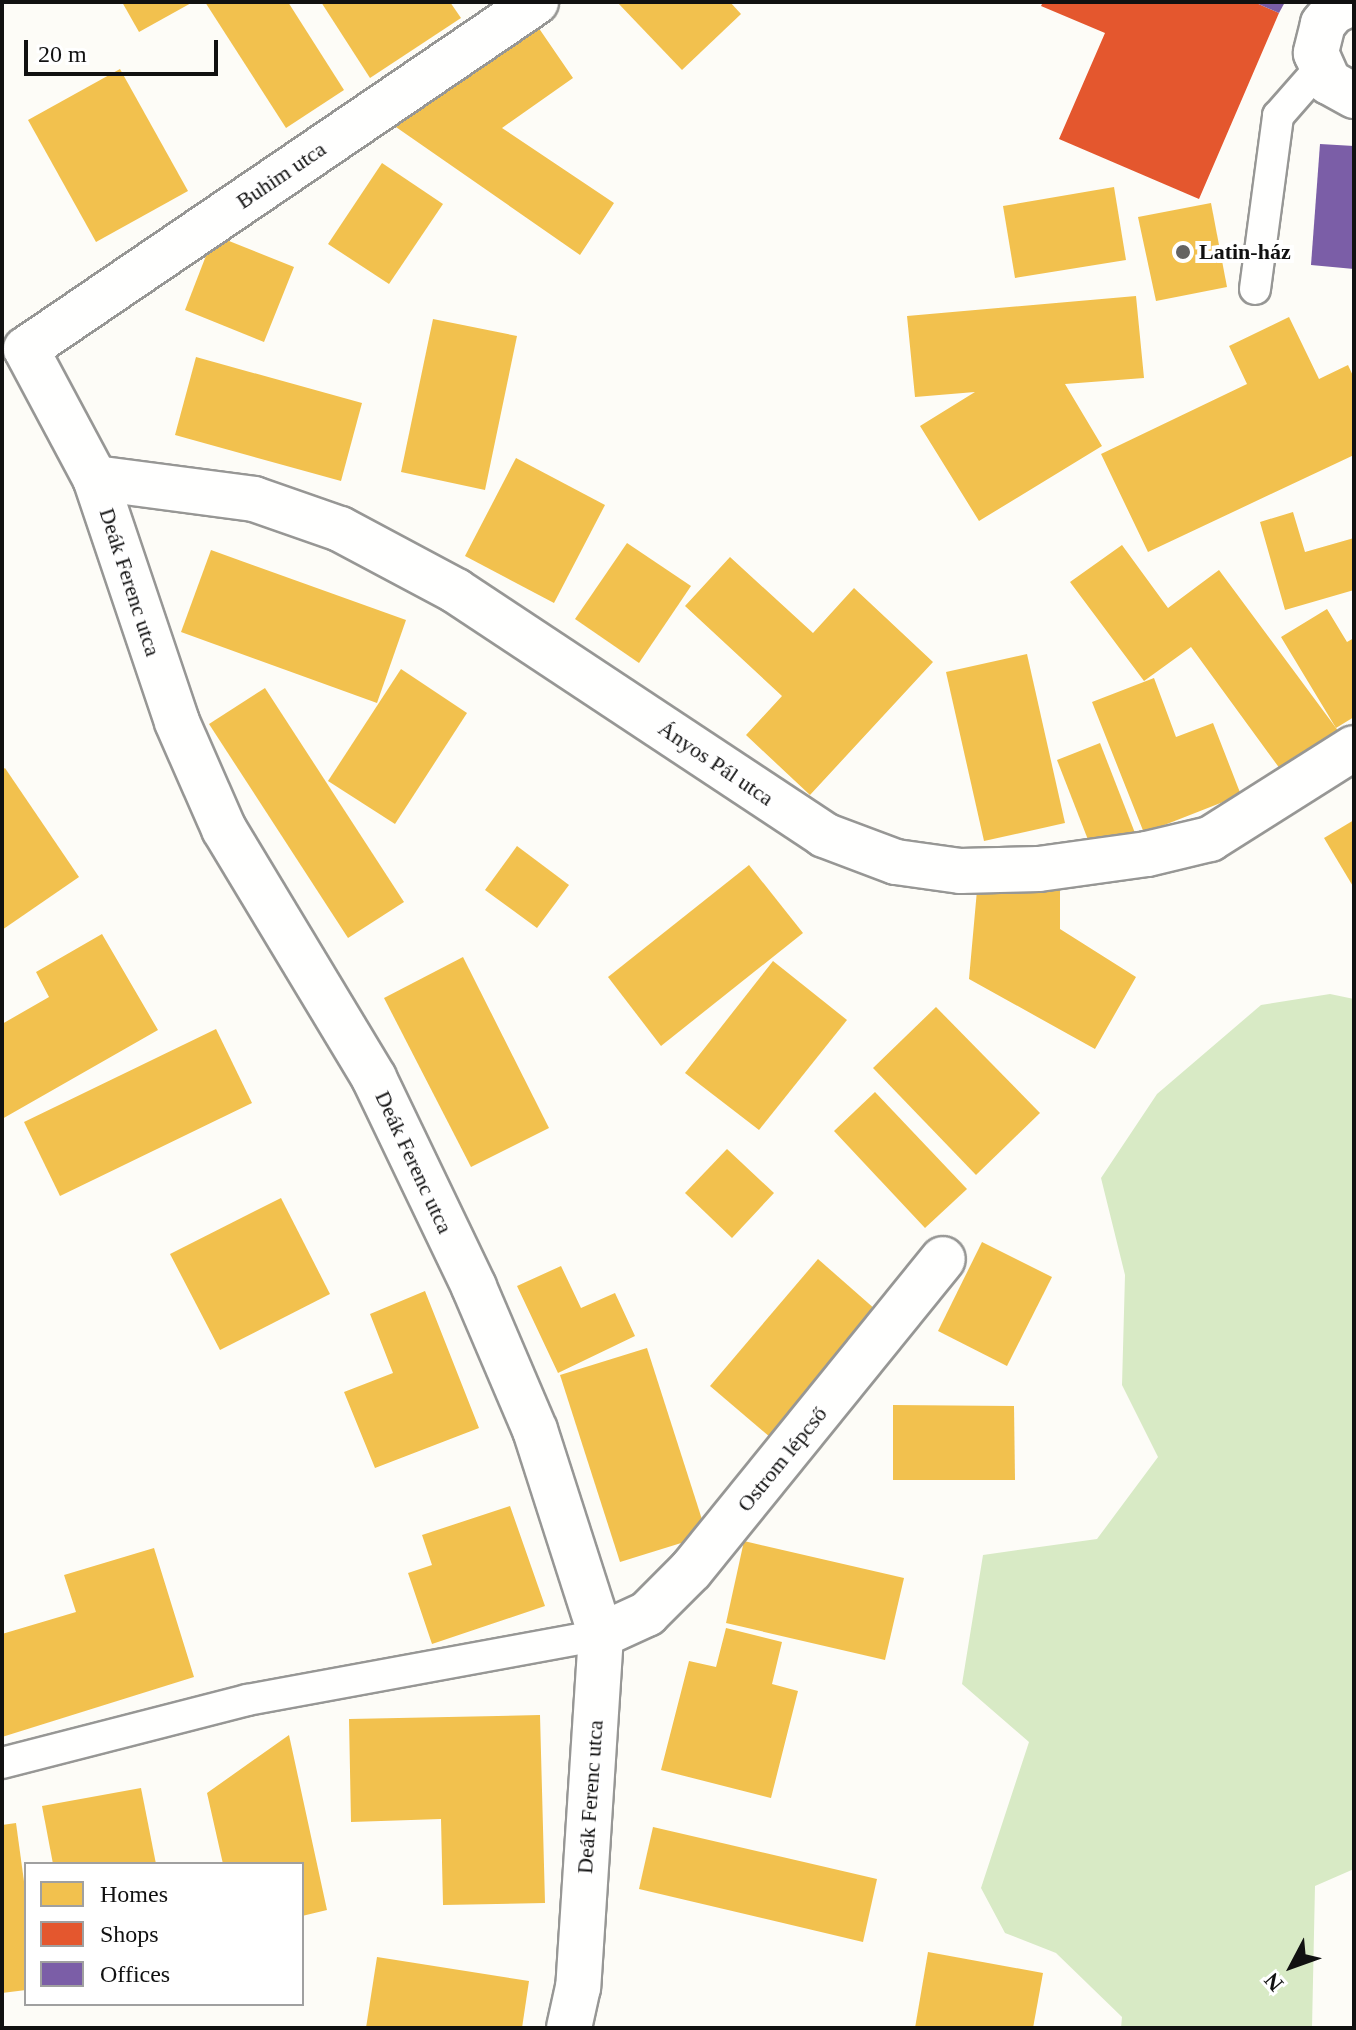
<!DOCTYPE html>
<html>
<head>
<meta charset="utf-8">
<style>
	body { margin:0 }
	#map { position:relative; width:1356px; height:2030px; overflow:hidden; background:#fdfcf7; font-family:Georgia,serif }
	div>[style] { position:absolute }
	.forest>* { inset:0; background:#d8eac5 }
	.homes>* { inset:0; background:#f2c14e }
	.shops>* { inset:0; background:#e4572e }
	.offices>* { inset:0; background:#7b5ea7 }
	.roads { filter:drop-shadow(2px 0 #979795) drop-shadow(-2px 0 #979795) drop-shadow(0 2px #979795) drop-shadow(0 -2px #979795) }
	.service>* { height:30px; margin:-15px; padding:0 15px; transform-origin:15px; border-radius:15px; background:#fffffe }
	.minor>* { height:44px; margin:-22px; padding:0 22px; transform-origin:22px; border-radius:22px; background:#fffffe }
	.dots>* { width:22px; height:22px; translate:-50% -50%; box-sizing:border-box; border:4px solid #fff; border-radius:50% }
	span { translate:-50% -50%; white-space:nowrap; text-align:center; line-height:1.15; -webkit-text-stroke:8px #fff; paint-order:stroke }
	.street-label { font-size:22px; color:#111 }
	.poi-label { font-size:22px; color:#111; font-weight:700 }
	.left { translate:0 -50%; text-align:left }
	.frame { position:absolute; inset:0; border:4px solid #111; pointer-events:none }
	.legend { position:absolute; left:24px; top:1862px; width:280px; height:144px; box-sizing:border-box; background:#fff; border:2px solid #a0a0a0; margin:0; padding:10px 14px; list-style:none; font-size:24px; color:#111 }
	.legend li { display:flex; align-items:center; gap:16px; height:40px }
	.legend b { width:40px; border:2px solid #a0a0a0 }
	.north { position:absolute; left:1252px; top:1926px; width:80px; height:80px; -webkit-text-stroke:6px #fff; paint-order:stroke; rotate:229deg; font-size:22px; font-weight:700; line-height:32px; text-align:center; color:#111 }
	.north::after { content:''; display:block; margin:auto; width:28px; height:36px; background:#111; clip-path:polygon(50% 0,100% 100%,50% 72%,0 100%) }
	.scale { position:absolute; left:24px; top:40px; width:194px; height:36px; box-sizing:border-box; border:4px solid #111; border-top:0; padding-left:10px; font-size:24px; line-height:28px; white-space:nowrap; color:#111; -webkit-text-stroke:6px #fff; paint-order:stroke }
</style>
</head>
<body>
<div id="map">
	<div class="forest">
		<i style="clip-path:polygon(1330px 994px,1354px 999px,1354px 1869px,1315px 1886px,1312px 2028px,1121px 2028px,1122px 2017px,1056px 1953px,1005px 1933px,981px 1888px,1029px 1742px,962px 1684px,983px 1555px,1097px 1539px,1158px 1457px,1122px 1385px,1125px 1275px,1101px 1178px,1157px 1094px,1261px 1005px)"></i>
	</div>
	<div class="homes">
		<i style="clip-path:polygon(122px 2px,193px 2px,139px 32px)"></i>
		<i style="clip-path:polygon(205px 2px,288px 2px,344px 90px,286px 128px)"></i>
		<i style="clip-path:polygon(321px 2px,450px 2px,461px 18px,370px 78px)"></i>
		<i style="clip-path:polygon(617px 2px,730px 2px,741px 14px,682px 70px)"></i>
		<i style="clip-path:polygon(536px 24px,573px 78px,502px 128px,614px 203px,580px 255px,393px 125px)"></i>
		<i style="clip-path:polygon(120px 69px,188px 191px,96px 242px,28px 120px)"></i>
		<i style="clip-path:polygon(382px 163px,443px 204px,389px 284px,328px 244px)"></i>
		<i style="clip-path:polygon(1114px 187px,1126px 260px,1015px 278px,1003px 206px)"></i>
		<i style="clip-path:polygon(1211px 203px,1227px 287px,1156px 301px,1138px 217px)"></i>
		<i style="clip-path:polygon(214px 235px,294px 267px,264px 342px,185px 310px)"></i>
		<i style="clip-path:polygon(1136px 296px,1144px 378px,1065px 384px,1102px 446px,979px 521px,920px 426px,975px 392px,915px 397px,907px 316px)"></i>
		<i style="clip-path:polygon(1289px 317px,1319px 379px,1348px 365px,1354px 378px,1354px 455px,1148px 552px,1101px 454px,1247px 384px,1229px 346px)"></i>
		<i style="clip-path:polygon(433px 319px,517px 336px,485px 490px,401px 472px)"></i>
		<i style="clip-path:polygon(196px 357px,362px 403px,341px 481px,175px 435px)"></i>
		<i style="clip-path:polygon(516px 458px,605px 505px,554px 603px,465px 556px)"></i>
		<i style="clip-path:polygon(1293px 512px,1305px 552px,1354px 538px,1354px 590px,1285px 610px,1260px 522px)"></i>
		<i style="clip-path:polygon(627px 543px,691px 586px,639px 663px,575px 619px)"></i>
		<i style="clip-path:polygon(1122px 545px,1168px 608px,1219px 570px,1339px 732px,1283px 773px,1191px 647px,1144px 681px,1070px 582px)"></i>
		<i style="clip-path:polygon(211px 550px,406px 620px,377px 703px,181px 632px)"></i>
		<i style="clip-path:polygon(730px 557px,813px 633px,854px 588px,933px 662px,810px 795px,746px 735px,782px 696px,685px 606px)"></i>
		<i style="clip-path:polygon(1327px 609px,1347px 642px,1354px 638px,1354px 717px,1336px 728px,1281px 637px)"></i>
		<i style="clip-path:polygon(1027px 654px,1065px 823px,984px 841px,946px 672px)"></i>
		<i style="clip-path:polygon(401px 669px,467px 713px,395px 824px,328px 781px)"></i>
		<i style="clip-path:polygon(1154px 678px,1176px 737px,1213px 723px,1241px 795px,1144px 833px,1092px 702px)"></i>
		<i style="clip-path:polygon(265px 688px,404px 902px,348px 938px,209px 724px)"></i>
		<i style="clip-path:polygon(1100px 743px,1135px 833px,1092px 850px,1057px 760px)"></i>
		<i style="clip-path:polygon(5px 768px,79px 877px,2px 930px,2px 770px)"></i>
		<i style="clip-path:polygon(1354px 820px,1354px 888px,1324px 838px)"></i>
		<i style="clip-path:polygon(517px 846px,569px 885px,537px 928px,485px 890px)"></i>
		<i style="clip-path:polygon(749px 865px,803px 933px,661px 1046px,608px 977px)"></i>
		<i style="clip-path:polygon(1060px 887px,1060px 929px,1136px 977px,1095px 1049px,969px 979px,977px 890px)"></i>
		<i style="clip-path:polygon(102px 934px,158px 1030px,2px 1119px,2px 1024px,49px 997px,36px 972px)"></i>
		<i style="clip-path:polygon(463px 957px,549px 1128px,471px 1167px,384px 998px)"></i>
		<i style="clip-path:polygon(773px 961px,847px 1020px,759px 1130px,685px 1073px)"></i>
		<i style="clip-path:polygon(936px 1007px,1040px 1113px,976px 1175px,873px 1068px)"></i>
		<i style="clip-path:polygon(216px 1029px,252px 1103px,60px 1196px,24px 1122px)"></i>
		<i style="clip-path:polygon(875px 1092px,967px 1189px,925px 1228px,834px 1131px)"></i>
		<i style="clip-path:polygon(727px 1149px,774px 1193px,732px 1238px,685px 1193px)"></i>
		<i style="clip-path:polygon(281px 1198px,330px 1294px,220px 1350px,170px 1254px)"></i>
		<i style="clip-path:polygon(982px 1242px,1052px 1277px,1007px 1366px,938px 1331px)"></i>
		<i style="clip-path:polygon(818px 1259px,884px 1317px,777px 1443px,710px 1386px)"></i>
		<i style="clip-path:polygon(561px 1266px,581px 1308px,615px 1293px,635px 1336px,558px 1373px,517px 1286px)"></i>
		<i style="clip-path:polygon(425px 1291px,479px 1428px,375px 1468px,344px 1392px,393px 1373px,370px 1314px)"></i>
		<i style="clip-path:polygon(647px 1348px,707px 1535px,620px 1562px,560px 1375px)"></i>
		<i style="clip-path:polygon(893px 1405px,1014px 1406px,1015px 1480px,893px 1480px)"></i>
		<i style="clip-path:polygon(510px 1506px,545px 1606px,432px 1644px,408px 1573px,432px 1565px,422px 1535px)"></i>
		<i style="clip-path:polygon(744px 1541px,904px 1578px,885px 1660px,726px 1623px)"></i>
		<i style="clip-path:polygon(154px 1548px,194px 1677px,2px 1737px,2px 1634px,76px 1612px,64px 1575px)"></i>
		<i style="clip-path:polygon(726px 1628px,782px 1642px,772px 1684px,798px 1691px,771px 1798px,661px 1770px,689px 1661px,716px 1667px)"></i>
		<i style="clip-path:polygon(540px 1715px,545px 1903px,443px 1905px,441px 1819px,351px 1822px,349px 1719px)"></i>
		<i style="clip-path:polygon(289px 1735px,327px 1910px,302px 1916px,302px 1864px,223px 1864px,207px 1793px)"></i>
		<i style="clip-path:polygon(141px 1788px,156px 1864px,53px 1864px,42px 1806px)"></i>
		<i style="clip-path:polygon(16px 1823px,26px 1896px,26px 1990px,2px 1993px,2px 1825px)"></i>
		<i style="clip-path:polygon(653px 1827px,877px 1879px,863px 1942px,639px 1889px)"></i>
		<i style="clip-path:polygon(928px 1952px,1043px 1973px,1033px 2028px,915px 2028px)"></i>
		<i style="clip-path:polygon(377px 1957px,529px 1981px,522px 2028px,366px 2028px)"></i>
	</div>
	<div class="shops">
		<i style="clip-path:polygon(1043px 2px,1254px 2px,1279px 13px,1199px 199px,1059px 139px,1105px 33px,1041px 6px)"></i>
	</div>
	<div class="offices">
		<i style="clip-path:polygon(1254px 2px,1285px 2px,1279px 13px)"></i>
		<i style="clip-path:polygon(1320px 144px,1354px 146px,1354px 269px,1311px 265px)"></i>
	</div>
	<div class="roads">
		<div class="service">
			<i style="left:1255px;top:289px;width:175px;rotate:-82.4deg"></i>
			<i style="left:1278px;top:116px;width:64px;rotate:-48.8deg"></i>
			<i style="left:2px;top:1763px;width:253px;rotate:-14.4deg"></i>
			<i style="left:247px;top:1700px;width:360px;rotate:-10.4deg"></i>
		</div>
		<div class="minor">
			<i style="left:1354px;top:2px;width:23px;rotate:155deg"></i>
			<i style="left:1333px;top:12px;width:16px;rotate:130deg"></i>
			<i style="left:1323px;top:24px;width:30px;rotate:104deg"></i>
			<i style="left:1316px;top:53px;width:32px;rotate:66deg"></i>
			<i style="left:1329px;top:82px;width:29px;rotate:29deg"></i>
			<i style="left:26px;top:349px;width:146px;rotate:61.9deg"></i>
			<i style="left:95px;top:478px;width:257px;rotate:71.4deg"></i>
			<i style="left:177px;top:722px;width:117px;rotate:66.3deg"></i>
			<i style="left:224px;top:829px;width:291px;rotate:58.9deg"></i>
			<i style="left:374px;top:1078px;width:232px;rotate:64.4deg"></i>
			<i style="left:474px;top:1287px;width:155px;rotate:66.9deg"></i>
			<i style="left:535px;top:1430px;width:215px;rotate:72.2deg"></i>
			<i style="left:601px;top:1635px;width:353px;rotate:93.7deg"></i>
			<i style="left:578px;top:1987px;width:42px;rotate:102.4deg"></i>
			<i style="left:26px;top:349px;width:617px;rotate:-34.23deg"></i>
			<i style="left:95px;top:478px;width:160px;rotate:7.5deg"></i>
			<i style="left:254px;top:499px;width:91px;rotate:19.2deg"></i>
			<i style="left:340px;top:529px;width:132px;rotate:28.1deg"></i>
			<i style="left:456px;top:591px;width:442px;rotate:33.5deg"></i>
			<i style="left:824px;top:835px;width:77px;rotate:20.6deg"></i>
			<i style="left:896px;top:862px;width:65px;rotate:8deg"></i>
			<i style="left:960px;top:871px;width:79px;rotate:-1.5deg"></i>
			<i style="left:1039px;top:869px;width:109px;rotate:-7.9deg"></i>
			<i style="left:1147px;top:854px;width:65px;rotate:-13.4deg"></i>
			<i style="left:1210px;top:839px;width:170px;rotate:-32.3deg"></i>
			<i style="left:601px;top:1635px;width:51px;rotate:-24.5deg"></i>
			<i style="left:647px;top:1614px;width:62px;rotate:-45deg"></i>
			<i style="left:691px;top:1570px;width:400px;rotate:-51deg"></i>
		</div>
	</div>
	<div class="dots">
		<i style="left:1183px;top:252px;background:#646362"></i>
	</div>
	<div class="street-label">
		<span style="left:281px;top:175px;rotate:-34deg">Buhim utca</span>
		<span style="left:130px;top:582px;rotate:72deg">Deák Ferenc utca</span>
		<span style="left:716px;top:763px;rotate:34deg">Ányos Pál utca</span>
		<span style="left:414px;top:1162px;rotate:65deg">Deák Ferenc utca</span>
		<span style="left:782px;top:1459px;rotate:-51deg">Ostrom lépcső</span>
		<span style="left:590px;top:1797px;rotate:-86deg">Deák Ferenc utca</span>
	</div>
	<div class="poi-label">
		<span class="left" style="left:1199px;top:252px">Latin-ház</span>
	</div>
	<div class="frame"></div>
	<ul class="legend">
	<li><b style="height:22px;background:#f2c14e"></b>Homes</li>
	<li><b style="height:22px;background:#e4572e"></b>Shops</li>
	<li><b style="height:22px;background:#7b5ea7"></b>Offices</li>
	</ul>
	<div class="north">N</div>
	<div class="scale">20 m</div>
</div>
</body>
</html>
